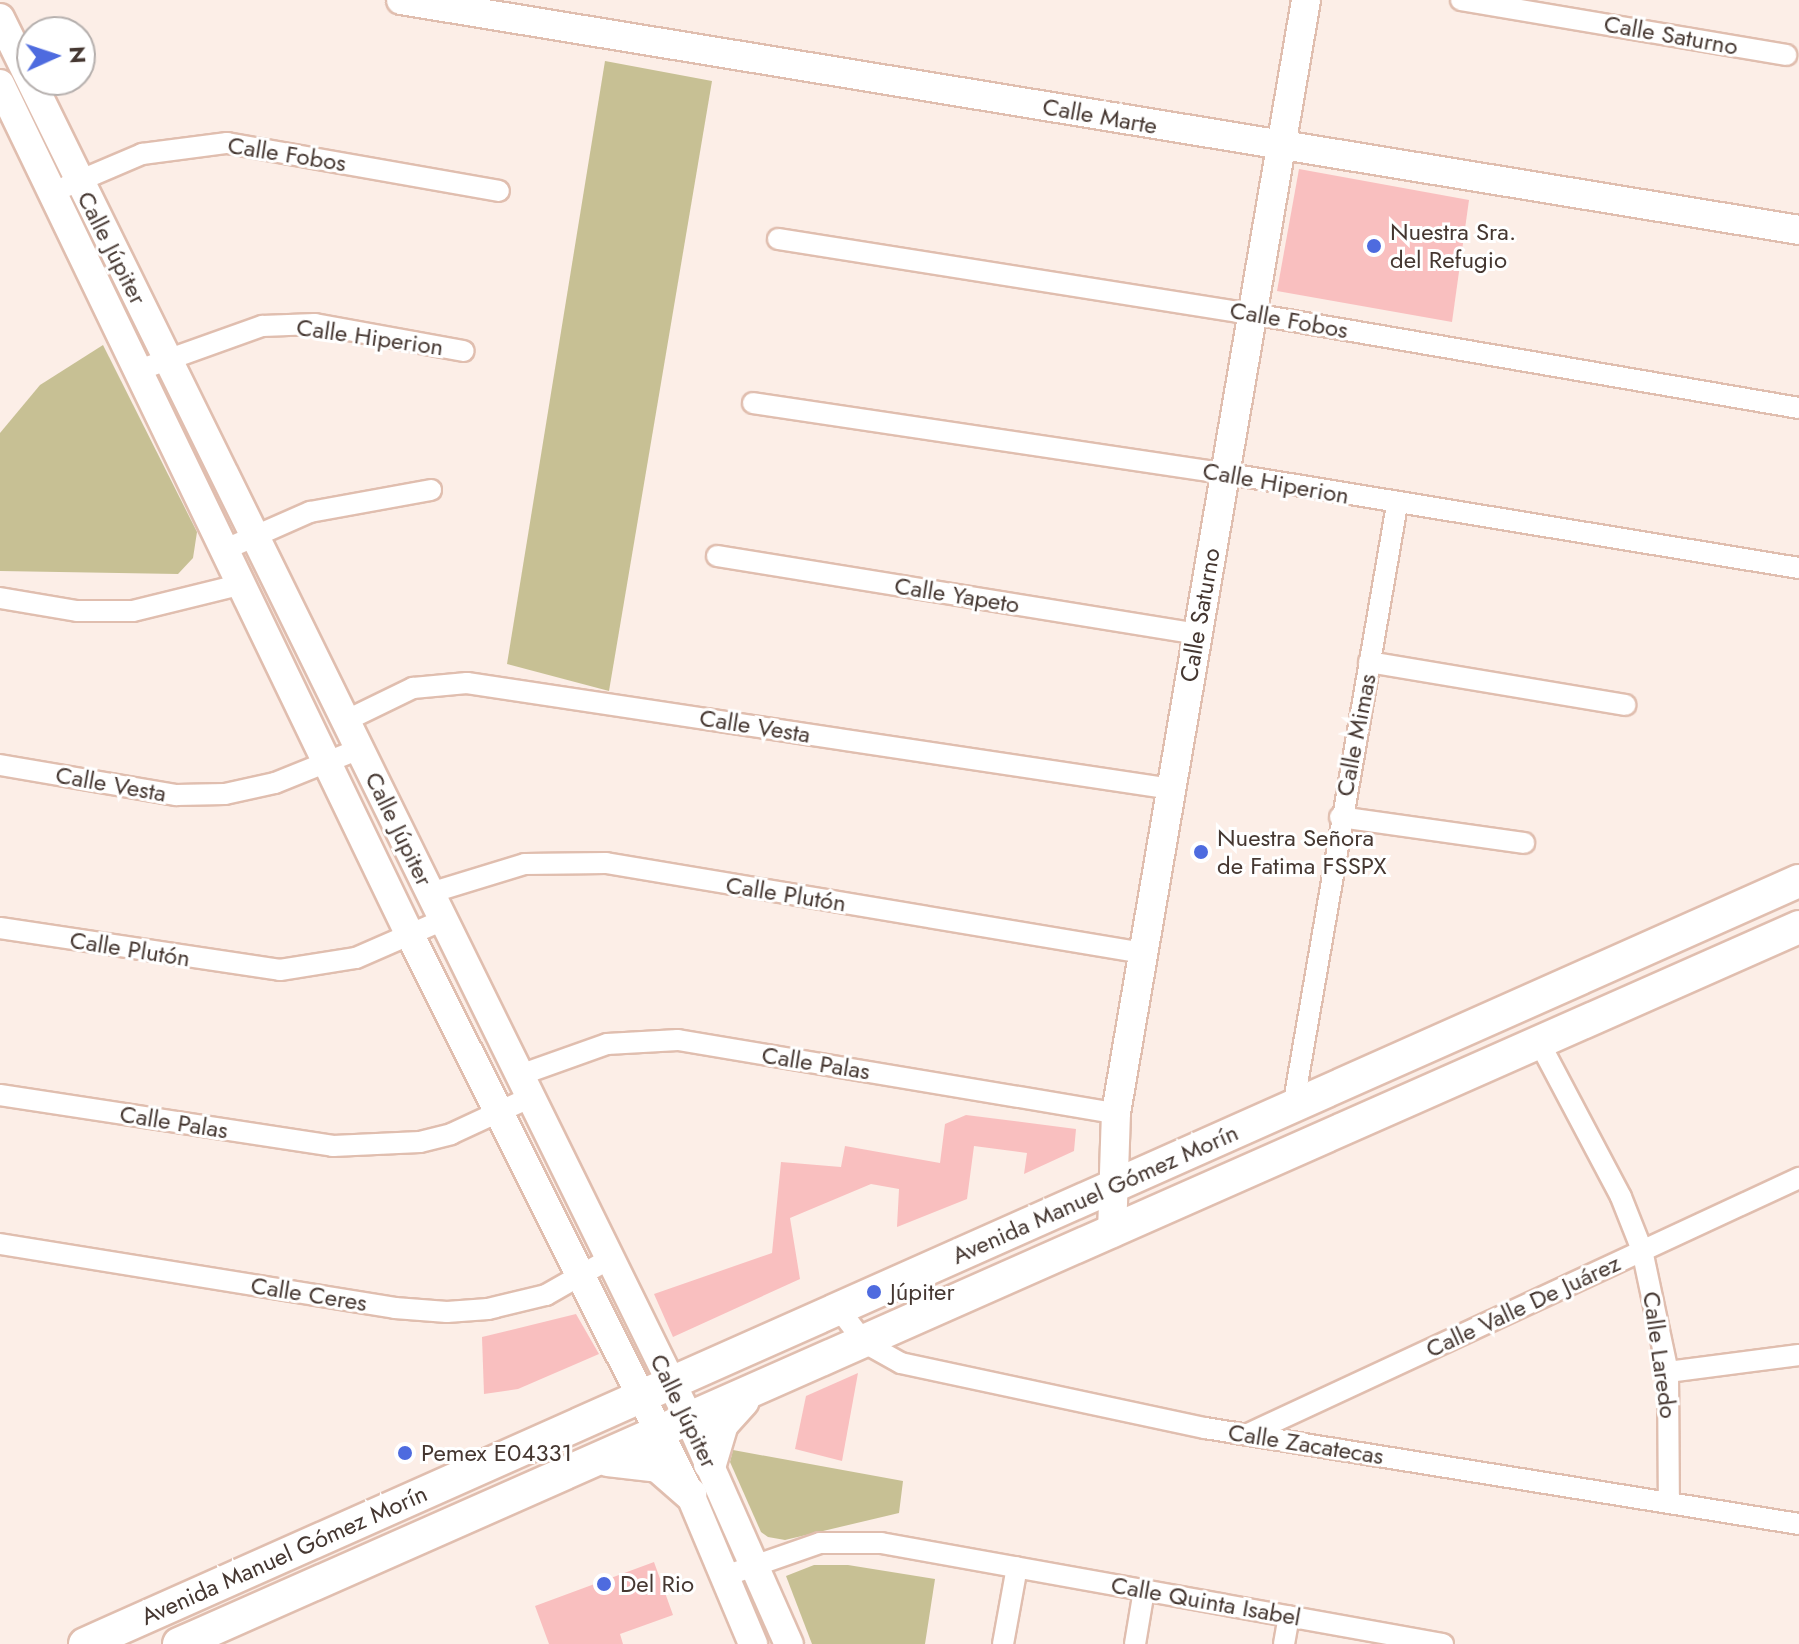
<!DOCTYPE html>
<html>
<head>
<meta charset="utf-8">
<style>
	body { margin:0 }
	#map { position:relative; width:1799px; height:1644px; overflow:hidden; background:#fceee7; font-family:Jost,sans-serif }
	div>[style] { position:absolute }
	.green>* { inset:0; background:#c7c094 }
	.building>* { inset:0; background:#f9bfbf }
	.roads { filter:drop-shadow(2px 0 #e0beaf) drop-shadow(-2px 0 #e0beaf) drop-shadow(0 2px #e0beaf) drop-shadow(0 -2px #e0beaf) }
	.street>* { height:20px; margin:-10px; padding:0 10px; transform-origin:10px; border-radius:10px; background:#fff }
	.secondary>* { height:28px; margin:-14px; padding:0 14px; transform-origin:14px; border-radius:14px; background:#fff }
	.primary>* { height:32px; margin:-16px; padding:0 16px; transform-origin:16px; border-radius:16px; background:#fff }
	.dots>* { width:22px; height:22px; translate:-50% -50%; box-sizing:border-box; border:4px solid #fff; border-radius:50% }
	span { translate:-50% -50%; white-space:nowrap; text-align:center; line-height:1.15; -webkit-text-stroke:6px #fff; paint-order:stroke }
	.street-label { font-size:24px; color:#453731 }
	.poi-label { font-size:24px; color:#453731 }
	.left { translate:0 -50%; text-align:left }
	.north { position:absolute; left:16px; top:16px; width:80px; height:80px; box-sizing:border-box; background:#fff; border:2px solid #b5afad; border-radius:50%; rotate:87deg; font-size:22px; font-weight:700; line-height:32px; text-align:center; color:#453731 }
	.north::after { content:''; display:block; margin:auto; width:28px; height:36px; background:#4e6bdf; clip-path:polygon(50% 0,100% 100%,50% 72%,0 100%) }
</style>
</head>
<body>
<div id="map">
	<div class="green">
		<i style="clip-path:polygon(605px 61px,712px 81px,609px 691px,507px 664px)"></i>
		<i style="clip-path:polygon(103px 345px,197px 532px,193px 558px,178px 574px,0 571px,0 433px,40px 385px)"></i>
		<i style="clip-path:polygon(733px 1450px,903px 1481px,899px 1513px,785px 1540px,768px 1537px,761px 1532px,730px 1462px)"></i>
		<i style="clip-path:polygon(814px 1565px,848px 1565px,935px 1579px,925px 1644px,812px 1644px,786px 1576px)"></i>
	</div>
	<div class="building">
		<i style="clip-path:polygon(1299px 169px,1469px 200px,1452px 322px,1277px 291px)"></i>
		<i style="clip-path:polygon(966px 1115px,1076px 1129px,1074px 1151px,1024px 1174px,1027px 1153px,974px 1146px,967px 1199px,897px 1227px,899px 1189px,871px 1184px,790px 1218px,800px 1279px,673px 1337px,654px 1294px,772px 1253px,781px 1162px,841px 1167px,845px 1146px,940px 1163px,945px 1124px)"></i>
		<i style="clip-path:polygon(576px 1314px,599px 1354px,518px 1389px,484px 1394px,482px 1337px)"></i>
		<i style="clip-path:polygon(858px 1373px,842px 1461px,795px 1449px,806px 1396px)"></i>
		<i style="clip-path:polygon(654px 1562px,673px 1615px,620px 1634px,623px 1644px,549px 1644px,535px 1606px)"></i>
	</div>
	<div class="roads">
		<div class="street">
			<i style="left:1461px;top:0;width:330px;rotate:9.6deg"></i>
			<i style="left:67px;top:186px;width:82px;rotate:-23.1deg"></i>
			<i style="left:142px;top:154px;width:86px;rotate:-7.4deg"></i>
			<i style="left:227px;top:143px;width:276px;rotate:10deg"></i>
			<i style="left:778px;top:239px;width:481px;rotate:9deg"></i>
			<i style="left:1253px;top:314px;width:554px;rotate:9.77deg"></i>
			<i style="left:139px;top:370px;width:131px;rotate:-19.7deg"></i>
			<i style="left:262px;top:326px;width:53px;rotate:-2.2deg"></i>
			<i style="left:315px;top:324px;width:151px;rotate:10.3deg"></i>
			<i style="left:753px;top:403px;width:475px;rotate:8.5deg"></i>
			<i style="left:1223px;top:473px;width:584px;rotate:9.37deg"></i>
			<i style="left:226px;top:549px;width:92px;rotate:-23.8deg"></i>
			<i style="left:310px;top:512px;width:123px;rotate:-10.3deg"></i>
			<i style="left:717px;top:556px;width:486px;rotate:9.2deg"></i>
			<i style="left:0;top:598px;width:78px;rotate:9.6deg"></i>
			<i style="left:77px;top:611px;width:56px"></i>
			<i style="left:133px;top:611px;width:113px;rotate:-13.8deg"></i>
			<i style="left:1369px;top:662px;width:260px;rotate:9.5deg"></i>
			<i style="left:345px;top:721px;width:76px;rotate:-25.9deg"></i>
			<i style="left:413px;top:688px;width:54px;rotate:-5.3deg"></i>
			<i style="left:467px;top:683px;width:712px;rotate:8.56deg"></i>
			<i style="left:0;top:765px;width:179px;rotate:9.7deg"></i>
			<i style="left:176px;top:795px;width:49px;rotate:-1.2deg"></i>
			<i style="left:225px;top:794px;width:51px;rotate:-12.4deg"></i>
			<i style="left:275px;top:783px;width:91px;rotate:-22deg"></i>
			<i style="left:1340px;top:817px;width:186px;rotate:8deg"></i>
			<i style="left:430px;top:893px;width:99px;rotate:-17deg"></i>
			<i style="left:525px;top:864px;width:81px;rotate:-0.7deg"></i>
			<i style="left:606px;top:863px;width:544px;rotate:9.51deg"></i>
			<i style="left:0;top:928px;width:283px;rotate:8.5deg"></i>
			<i style="left:280px;top:970px;width:77px;rotate:-9deg"></i>
			<i style="left:356px;top:958px;width:95px;rotate:-23.6deg"></i>
			<i style="left:1539px;top:1042px;width:175px;rotate:62.1deg"></i>
			<i style="left:1621px;top:1197px;width:57px;rotate:68.4deg"></i>
			<i style="left:1642px;top:1250px;width:125px;rotate:78deg"></i>
			<i style="left:1668px;top:1372px;width:128px;rotate:89.6deg"></i>
			<i style="left:520px;top:1075px;width:92px;rotate:-19.6deg"></i>
			<i style="left:607px;top:1044px;width:71px;rotate:-3.2deg"></i>
			<i style="left:678px;top:1040px;width:444px;rotate:9.5deg"></i>
			<i style="left:0;top:1095px;width:337px;rotate:8.7deg"></i>
			<i style="left:333px;top:1146px;width:87px;rotate:-2.6deg"></i>
			<i style="left:420px;top:1142px;width:32px;rotate:-14deg"></i>
			<i style="left:451px;top:1134px;width:88px;rotate:-24.8deg"></i>
			<i style="left:1293px;top:1107px;width:611px;rotate:-80.2deg"></i>
			<i style="left:0;top:1244px;width:400px;rotate:9.2deg"></i>
			<i style="left:395px;top:1308px;width:52px;rotate:4.4deg"></i>
			<i style="left:447px;top:1312px;width:41px;rotate:-4.2deg"></i>
			<i style="left:488px;top:1309px;width:60px;rotate:-13.6deg"></i>
			<i style="left:546px;top:1295px;width:73px;rotate:-29.7deg"></i>
			<i style="left:838px;top:1308px;width:44px;rotate:52.4deg"></i>
			<i style="left:865px;top:1343px;width:41px;rotate:29.1deg"></i>
			<i style="left:901px;top:1363px;width:311px;rotate:12.1deg"></i>
			<i style="left:1205px;top:1428px;width:602px;rotate:9.18deg"></i>
			<i style="left:1668px;top:1372px;width:132px;rotate:-7.4deg"></i>
			<i style="left:1248px;top:1434px;width:608px;rotate:-24.92deg"></i>
			<i style="left:728px;top:1575px;width:97px;rotate:-19.2deg"></i>
			<i style="left:820px;top:1543px;width:61px"></i>
			<i style="left:881px;top:1543px;width:571px;rotate:10.19deg"></i>
			<i style="left:1003px;top:1644px;width:78px;rotate:-79.7deg"></i>
			<i style="left:1135px;top:1644px;width:55px;rotate:-80.5deg"></i>
			<i style="left:1284px;top:1644px;width:28px;rotate:-80deg"></i>
		</div>
		<div class="secondary">
			<i style="left:401px;top:0;width:1417px;rotate:9.34deg"></i>
			<i style="left:0;top:18px;width:1563px;rotate:63.81deg"></i>
			<i style="left:690px;top:1421px;width:244px;rotate:66.1deg"></i>
			<i style="left:0;top:84px;width:945px;rotate:64.28deg"></i>
			<i style="left:410px;top:935px;width:625px;rotate:63.39deg"></i>
			<i style="left:690px;top:1494px;width:163px;rotate:67.2deg"></i>
			<i style="left:1112px;top:1233px;width:120px;rotate:-88.1deg"></i>
			<i style="left:1116px;top:1113px;width:1129px;rotate:-80.31deg"></i>
		</div>
		<div class="primary">
			<i style="left:608px;top:1460px;width:50px;rotate:6.8deg"></i>
			<i style="left:658px;top:1466px;width:43px;rotate:41.2deg"></i>
			<i style="left:710px;top:1464px;width:42px;rotate:-73.3deg"></i>
			<i style="left:722px;top:1424px;width:31px;rotate:-48deg"></i>
			<i style="left:85px;top:1644px;width:1876px;rotate:-24deg"></i>
			<i style="left:179px;top:1644px;width:1772px;rotate:-23.87deg"></i>
		</div>
	</div>
	<div class="dots">
		<i style="left:1374px;top:246px;background:#4e6bdf"></i>
		<i style="left:1201px;top:852px;background:#4e6bdf"></i>
		<i style="left:874px;top:1292px;background:#4e6bdf"></i>
		<i style="left:405px;top:1453px;background:#4e6bdf"></i>
		<i style="left:604px;top:1584px;background:#4e6bdf"></i>
	</div>
	<div class="street-label">
		<span style="left:1671px;top:35px;rotate:10deg">Calle Saturno</span>
		<span style="left:1100px;top:116px;rotate:10deg">Calle Marte</span>
		<span style="left:287px;top:154px;rotate:9deg">Calle Fobos</span>
		<span style="left:112px;top:248px;rotate:63deg">Calle Júpiter</span>
		<span style="left:1289px;top:320px;rotate:10deg">Calle Fobos</span>
		<span style="left:370px;top:337px;rotate:8deg">Calle Hiperion</span>
		<span style="left:1276px;top:483px;rotate:10deg">Calle Hiperion</span>
		<span style="left:957px;top:595px;rotate:9deg">Calle Yapeto</span>
		<span style="left:1200px;top:615px;rotate:-80deg">Calle Saturno</span>
		<span style="left:755px;top:726px;rotate:9deg">Calle Vesta</span>
		<span style="left:1356px;top:735px;rotate:-79deg">Calle Mimas</span>
		<span style="left:111px;top:784px;rotate:10deg">Calle Vesta</span>
		<span style="left:399px;top:829px;rotate:64deg">Calle Júpiter</span>
		<span style="left:786px;top:894px;rotate:9deg">Calle Plutón</span>
		<span style="left:130px;top:949px;rotate:9deg">Calle Plutón</span>
		<span style="left:816px;top:1063px;rotate:9deg">Calle Palas</span>
		<span style="left:174px;top:1122px;rotate:9deg">Calle Palas</span>
		<span style="left:1095px;top:1194px;rotate:-24deg">Avenida Manuel Gómez Morín</span>
		<span style="left:309px;top:1294px;rotate:9deg">Calle Ceres</span>
		<span style="left:1523px;top:1306px;rotate:-25deg">Calle Valle De Juárez</span>
		<span style="left:1660px;top:1355px;rotate:82deg">Calle Laredo</span>
		<span style="left:684px;top:1411px;rotate:64deg">Calle Júpiter</span>
		<span style="left:1306px;top:1444px;rotate:9deg">Calle Zacatecas</span>
		<span style="left:284px;top:1555px;rotate:-24deg">Avenida Manuel Gómez Morín</span>
		<span style="left:1206px;top:1601px;rotate:10deg">Calle Quinta Isabel</span>
	</div>
	<div class="poi-label">
		<span class="left" style="left:1390px;top:246px">Nuestra Sra.<br>del Refugio</span>
		<span class="left" style="left:1217px;top:852px">Nuestra Señora<br>de Fatima FSSPX</span>
		<span class="left" style="left:890px;top:1292px">Júpiter</span>
		<span class="left" style="left:421px;top:1453px">Pemex E04331</span>
		<span class="left" style="left:620px;top:1584px">Del Rio</span>
	</div>
	<div class="north">N</div>
</div>
</body>
</html>
